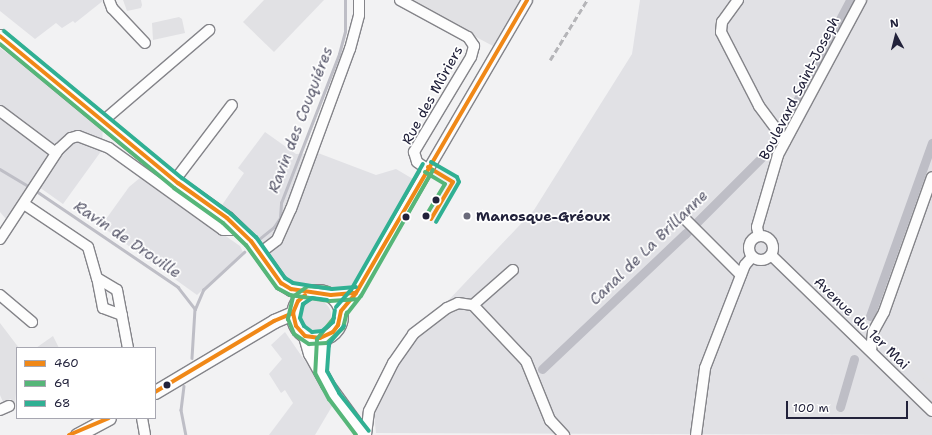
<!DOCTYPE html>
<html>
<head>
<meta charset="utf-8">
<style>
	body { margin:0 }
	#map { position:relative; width:932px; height:435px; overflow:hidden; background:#f2f2f3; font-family:"Shantell Sans",sans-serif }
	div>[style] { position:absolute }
	.built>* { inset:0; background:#e1e1e5 }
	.green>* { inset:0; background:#e1e1e4 }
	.round { border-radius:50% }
	.stream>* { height:2.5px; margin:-1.25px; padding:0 1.25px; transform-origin:1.25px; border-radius:1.25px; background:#bebec6 }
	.canal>* { height:9px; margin:-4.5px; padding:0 4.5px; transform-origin:4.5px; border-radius:4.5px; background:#bebec6 }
	.roads { filter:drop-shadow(1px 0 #848489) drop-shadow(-1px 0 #848489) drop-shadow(0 1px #848489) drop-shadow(0 -1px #848489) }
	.minor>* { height:10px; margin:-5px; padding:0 5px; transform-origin:5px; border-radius:5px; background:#fdfdfd }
	.minor>.ring { margin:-5px; padding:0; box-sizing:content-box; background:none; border:10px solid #fdfdfd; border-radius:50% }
	.major>* { height:13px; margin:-6.5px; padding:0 6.5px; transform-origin:6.5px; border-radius:6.5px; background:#fdfdfd }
	.major>.ring { margin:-6.5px; padding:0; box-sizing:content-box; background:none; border:13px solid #fdfdfd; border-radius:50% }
	.rail>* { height:2.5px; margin-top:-1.25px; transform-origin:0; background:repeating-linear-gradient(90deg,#b5b5b8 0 6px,transparent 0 9px) }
	.bus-1>* { height:4px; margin:-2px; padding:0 2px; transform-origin:2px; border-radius:2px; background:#f08817 }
	.bus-2>* { height:4px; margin:-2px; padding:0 2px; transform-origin:2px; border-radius:2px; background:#56b679 }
	.bus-3>* { height:4px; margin:-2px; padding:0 2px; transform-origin:2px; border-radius:2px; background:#30b093 }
	.dots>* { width:11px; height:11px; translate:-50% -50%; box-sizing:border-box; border:2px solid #fff; border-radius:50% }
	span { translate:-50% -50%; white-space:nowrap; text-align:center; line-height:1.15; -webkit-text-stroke:3.5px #fff; paint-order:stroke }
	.street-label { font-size:14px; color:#22223b }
	.poi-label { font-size:14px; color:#22223b; font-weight:700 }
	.left { translate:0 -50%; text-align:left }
	.water-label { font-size:15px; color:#58586b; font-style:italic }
	.legend { position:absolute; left:16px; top:347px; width:140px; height:72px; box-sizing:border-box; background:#fff; border:1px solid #a7a7b1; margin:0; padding:5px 7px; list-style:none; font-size:12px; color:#22223b }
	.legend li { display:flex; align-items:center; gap:8px; height:20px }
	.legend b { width:20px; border:1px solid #a7a7b1 }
	.north { position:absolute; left:876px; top:16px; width:40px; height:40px; -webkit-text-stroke:3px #fff; paint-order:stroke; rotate:353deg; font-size:11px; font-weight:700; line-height:16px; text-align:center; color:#22223b }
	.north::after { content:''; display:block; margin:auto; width:14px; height:18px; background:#22223b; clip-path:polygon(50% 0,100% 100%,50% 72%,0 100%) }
	.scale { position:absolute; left:786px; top:401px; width:122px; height:18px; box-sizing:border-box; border:2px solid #22223b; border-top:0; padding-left:5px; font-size:12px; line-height:14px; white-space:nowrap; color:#22223b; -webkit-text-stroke:3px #fff; paint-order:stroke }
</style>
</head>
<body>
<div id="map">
	<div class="built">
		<i style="clip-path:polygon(0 0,104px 0,75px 23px,73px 21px,62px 28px,56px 23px,35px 39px,0 11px)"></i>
		<i style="clip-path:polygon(640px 0,932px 0,932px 435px,376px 433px,374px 415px,408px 343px,534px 210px,632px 54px)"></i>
		<i style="clip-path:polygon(0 48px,103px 121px,102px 150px,63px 204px,32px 182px,6px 219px,0 212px)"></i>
		<i style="clip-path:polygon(265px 132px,296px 154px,318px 153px,376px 175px,396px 169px,413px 179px,355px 285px,339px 291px,317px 285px,300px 286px,288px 281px,220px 208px,244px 173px,238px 168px)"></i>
		<i style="clip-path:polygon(141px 177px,240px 246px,243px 252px,197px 295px,101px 226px,129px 187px)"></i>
		<i style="clip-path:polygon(285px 332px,334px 403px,315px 435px,269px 435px,293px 403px,285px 390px,281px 393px,269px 374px,282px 359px,271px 345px)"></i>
	</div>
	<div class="green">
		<i style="clip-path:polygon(123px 0,141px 0,142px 5px,141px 8px,127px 11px)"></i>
		<i style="clip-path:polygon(264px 0,324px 0,274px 52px,243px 22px)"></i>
		<i style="clip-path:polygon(406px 0,520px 0,493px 46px)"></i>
		<i style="clip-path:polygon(179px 17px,182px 19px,185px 33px,153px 40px,152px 23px)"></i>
		<i class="round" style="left:301px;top:300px;width:30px;height:30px"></i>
		<i style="clip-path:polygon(0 323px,19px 348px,15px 407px,11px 399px,3px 402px,0 395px)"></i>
		<i style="clip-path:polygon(53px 336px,59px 348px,36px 348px)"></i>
		<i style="clip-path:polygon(890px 348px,897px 349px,932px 380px,932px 387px)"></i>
	</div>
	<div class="stream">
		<i style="left:0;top:169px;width:35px;rotate:31deg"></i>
		<i style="left:35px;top:190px;width:173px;rotate:34.1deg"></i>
		<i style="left:178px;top:287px;width:28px;rotate:52deg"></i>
		<i style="left:195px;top:309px;width:49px;rotate:93.5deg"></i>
		<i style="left:258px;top:240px;width:21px;rotate:-39deg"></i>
		<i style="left:274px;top:227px;width:11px;rotate:-56deg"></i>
		<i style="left:280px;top:218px;width:15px;rotate:-86deg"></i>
		<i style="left:281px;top:203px;width:160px;rotate:-68.7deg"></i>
		<i style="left:339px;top:54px;width:23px;rotate:-75deg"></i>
		<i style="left:345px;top:32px;width:32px;rotate:-90deg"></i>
		<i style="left:195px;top:309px;width:21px;rotate:-67deg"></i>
		<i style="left:203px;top:290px;width:56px;rotate:-42.8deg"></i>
		<i style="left:184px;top:386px;width:24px;rotate:97deg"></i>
		<i style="left:181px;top:410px;width:25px;rotate:79deg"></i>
	</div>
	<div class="canal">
		<i style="left:790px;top:114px;width:129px;rotate:-62.2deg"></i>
		<i style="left:870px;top:316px;width:184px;rotate:-70.3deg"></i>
		<i style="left:542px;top:369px;width:197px;rotate:-43.4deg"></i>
		<i style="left:685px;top:234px;width:124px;rotate:-45deg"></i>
		<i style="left:840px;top:407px;width:50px;rotate:-73.7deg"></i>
	</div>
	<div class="roads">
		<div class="minor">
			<i style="left:109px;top:0;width:9px;rotate:69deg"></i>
			<i style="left:112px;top:8px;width:48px;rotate:46.7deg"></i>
			<i style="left:400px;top:0;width:77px;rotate:28.6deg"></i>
			<i style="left:468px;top:37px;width:11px;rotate:56deg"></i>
			<i style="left:474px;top:46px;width:11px;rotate:105deg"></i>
			<i style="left:471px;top:57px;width:111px;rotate:121deg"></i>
			<i style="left:414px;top:152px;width:10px;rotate:73deg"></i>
			<i style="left:417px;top:162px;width:12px;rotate:35deg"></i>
			<i style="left:738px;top:0;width:27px;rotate:126deg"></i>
			<i style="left:722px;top:22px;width:10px;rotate:96deg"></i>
			<i style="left:721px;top:32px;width:83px;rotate:62.8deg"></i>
			<i style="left:759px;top:106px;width:44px;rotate:53.4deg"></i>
			<i style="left:0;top:111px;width:70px;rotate:36.9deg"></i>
			<i style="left:103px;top:121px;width:140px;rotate:-40.6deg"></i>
			<i style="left:175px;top:180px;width:94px;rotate:-52.8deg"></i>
			<i style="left:24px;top:204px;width:77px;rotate:33.9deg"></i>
			<i style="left:88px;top:247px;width:32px;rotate:74deg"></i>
			<i style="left:685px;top:219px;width:79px;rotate:45deg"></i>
			<i class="ring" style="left:749px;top:236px;width:14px;height:14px"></i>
			<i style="left:759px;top:236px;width:9px;rotate:-103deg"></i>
			<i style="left:757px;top:227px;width:75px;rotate:-73.7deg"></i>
			<i style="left:778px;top:155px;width:176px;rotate:-61.8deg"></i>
			<i style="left:0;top:239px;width:108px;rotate:-56.8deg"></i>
			<i style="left:59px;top:149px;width:16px;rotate:-43deg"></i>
			<i style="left:71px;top:138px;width:7px;rotate:-16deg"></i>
			<i style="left:78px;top:136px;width:33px;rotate:21deg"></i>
			<i style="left:109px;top:148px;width:140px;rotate:35.7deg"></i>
			<i style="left:223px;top:230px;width:10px"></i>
			<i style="left:260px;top:253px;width:21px;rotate:-37deg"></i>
			<i style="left:277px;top:240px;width:34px;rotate:-66deg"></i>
			<i style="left:291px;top:209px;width:171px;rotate:-69.8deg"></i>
			<i style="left:350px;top:49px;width:35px;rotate:-75deg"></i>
			<i style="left:359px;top:15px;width:15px;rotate:-90deg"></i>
			<i style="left:771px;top:255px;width:224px;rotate:44.1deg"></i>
			<i style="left:0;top:295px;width:42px;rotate:40.2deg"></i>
			<i style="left:331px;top:295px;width:25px;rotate:-5deg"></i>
			<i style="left:473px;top:305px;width:77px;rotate:46.6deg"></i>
			<i style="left:526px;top:361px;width:64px;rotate:67.9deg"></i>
			<i style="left:550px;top:420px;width:21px;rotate:47deg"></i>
			<i style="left:341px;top:311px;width:23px;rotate:-50deg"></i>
			<i style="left:356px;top:293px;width:339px;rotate:-59.7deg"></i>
			<i style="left:122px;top:315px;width:20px;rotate:-160deg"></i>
			<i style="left:103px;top:308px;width:31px;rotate:-101deg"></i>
			<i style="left:97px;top:278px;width:23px;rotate:31deg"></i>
			<i style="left:117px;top:290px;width:59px;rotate:79.3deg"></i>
			<i style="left:871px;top:351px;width:19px;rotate:-84deg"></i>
			<i style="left:873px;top:332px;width:23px;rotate:-61deg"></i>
			<i style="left:884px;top:312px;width:143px;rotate:-70.4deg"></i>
			<i style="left:0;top:410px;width:10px;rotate:-24deg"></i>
			<i style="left:142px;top:418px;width:17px;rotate:80deg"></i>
			<i style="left:366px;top:435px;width:24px;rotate:-83deg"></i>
			<i style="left:369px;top:411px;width:54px;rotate:-63.4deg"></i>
			<i style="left:393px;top:363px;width:35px;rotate:-55deg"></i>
			<i style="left:413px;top:334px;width:43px;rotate:-37.4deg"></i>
			<i style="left:447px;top:308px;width:12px;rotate:-24deg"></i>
			<i style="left:458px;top:303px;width:15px;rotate:8deg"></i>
			<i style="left:473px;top:305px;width:53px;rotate:-41.2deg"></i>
			<i style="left:696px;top:435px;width:68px;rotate:-82.3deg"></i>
			<i style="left:705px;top:368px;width:110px;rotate:-68.8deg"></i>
			<i style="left:745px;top:265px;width:11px;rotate:-49deg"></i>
		</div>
		<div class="major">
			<i style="left:0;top:36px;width:231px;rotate:39.6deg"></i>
			<i style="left:178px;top:183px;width:60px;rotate:35.5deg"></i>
			<i style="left:227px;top:218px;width:33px;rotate:44deg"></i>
			<i style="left:251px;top:241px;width:52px;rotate:54.5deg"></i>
			<i style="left:281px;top:283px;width:12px;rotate:31deg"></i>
			<i style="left:291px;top:289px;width:19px;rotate:9deg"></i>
			<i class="ring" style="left:293px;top:291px;width:35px;height:35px"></i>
			<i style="left:305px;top:336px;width:18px;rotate:74deg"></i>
			<i style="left:310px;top:353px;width:35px;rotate:61deg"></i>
			<i style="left:327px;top:384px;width:63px;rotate:54deg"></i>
			<i style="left:321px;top:370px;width:19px;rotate:-93deg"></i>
			<i style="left:320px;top:351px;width:15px;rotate:-70deg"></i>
			<i style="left:155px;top:392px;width:139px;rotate:-30.8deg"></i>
			<i style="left:274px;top:321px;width:21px;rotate:-23deg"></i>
			<i style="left:77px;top:435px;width:36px;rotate:-28deg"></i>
		</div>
	</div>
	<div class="rail">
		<i style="left:550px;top:60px;width:70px;rotate:-58.3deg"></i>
	</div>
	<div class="bus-1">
		<i style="left:0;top:36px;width:231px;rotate:39.6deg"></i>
		<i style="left:178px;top:183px;width:60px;rotate:35.5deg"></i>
		<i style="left:227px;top:218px;width:33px;rotate:44deg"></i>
		<i style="left:251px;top:241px;width:52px;rotate:54.5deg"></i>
		<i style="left:281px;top:283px;width:12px;rotate:31deg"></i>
		<i style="left:291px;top:289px;width:40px;rotate:8.5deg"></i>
		<i style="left:331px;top:295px;width:25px;rotate:-5deg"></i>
		<i style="left:428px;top:167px;width:29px;rotate:31deg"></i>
		<i style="left:453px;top:182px;width:43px;rotate:120.7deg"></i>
		<i style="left:305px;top:295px;width:9px;rotate:139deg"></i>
		<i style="left:298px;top:301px;width:13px;rotate:113deg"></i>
		<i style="left:293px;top:313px;width:13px;rotate:77deg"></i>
		<i style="left:296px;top:326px;width:13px;rotate:48deg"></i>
		<i style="left:305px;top:336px;width:15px;rotate:8deg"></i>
		<i style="left:320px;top:338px;width:14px;rotate:-25deg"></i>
		<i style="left:333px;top:332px;width:9px;rotate:-54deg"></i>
		<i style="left:338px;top:325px;width:14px;rotate:-78deg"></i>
		<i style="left:341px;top:311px;width:23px;rotate:-50deg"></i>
		<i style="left:356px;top:293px;width:339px;rotate:-59.7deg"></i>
		<i style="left:155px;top:392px;width:139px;rotate:-30.8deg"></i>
		<i style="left:274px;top:321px;width:21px;rotate:-23deg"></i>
		<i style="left:69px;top:435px;width:43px;rotate:-23deg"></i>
	</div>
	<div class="bus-2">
		<i style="left:0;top:44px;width:226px;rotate:39.6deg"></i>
		<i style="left:174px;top:188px;width:60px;rotate:35.5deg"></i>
		<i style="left:223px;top:223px;width:32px;rotate:44deg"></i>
		<i style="left:246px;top:245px;width:53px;rotate:54.2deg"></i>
		<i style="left:277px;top:288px;width:15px;rotate:28deg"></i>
		<i style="left:290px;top:295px;width:40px;rotate:8.5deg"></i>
		<i style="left:330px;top:301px;width:26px;rotate:-4deg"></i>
		<i style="left:425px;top:172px;width:23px;rotate:31deg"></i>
		<i style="left:445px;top:184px;width:37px;rotate:121deg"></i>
		<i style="left:329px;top:288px;width:21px;rotate:-175deg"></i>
		<i style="left:308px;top:286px;width:19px;rotate:144deg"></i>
		<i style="left:293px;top:297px;width:23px;rotate:103deg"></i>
		<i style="left:288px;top:319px;width:16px;rotate:68deg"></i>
		<i style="left:294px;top:334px;width:18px;rotate:34deg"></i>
		<i style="left:309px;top:344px;width:18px;rotate:-3deg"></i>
		<i style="left:327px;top:343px;width:22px;rotate:-43deg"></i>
		<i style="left:343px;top:328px;width:16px;rotate:-76deg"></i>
		<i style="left:346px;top:315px;width:24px;rotate:-52deg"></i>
		<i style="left:361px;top:296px;width:145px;rotate:-60.3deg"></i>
		<i style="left:334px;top:318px;width:27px;rotate:129deg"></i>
		<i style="left:317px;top:339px;width:34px;rotate:93deg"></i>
		<i style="left:315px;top:373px;width:30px;rotate:62deg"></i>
		<i style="left:329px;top:399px;width:45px;rotate:53.1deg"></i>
	</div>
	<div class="bus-3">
		<i style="left:4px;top:31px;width:231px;rotate:39.6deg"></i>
		<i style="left:182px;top:178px;width:61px;rotate:36.3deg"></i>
		<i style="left:231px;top:214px;width:34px;rotate:43deg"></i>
		<i style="left:256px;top:237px;width:50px;rotate:54.7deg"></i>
		<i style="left:285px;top:278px;width:9px;rotate:32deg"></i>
		<i style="left:293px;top:283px;width:39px;rotate:9deg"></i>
		<i style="left:332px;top:289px;width:24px;rotate:-5deg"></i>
		<i style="left:431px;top:162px;width:30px;rotate:30deg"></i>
		<i style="left:457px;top:177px;width:5px;rotate:68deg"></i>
		<i style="left:459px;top:182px;width:46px;rotate:119.9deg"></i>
		<i style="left:327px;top:300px;width:15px;rotate:-172deg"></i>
		<i style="left:312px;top:298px;width:11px;rotate:146deg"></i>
		<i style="left:303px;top:304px;width:14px;rotate:102deg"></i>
		<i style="left:300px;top:318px;width:9px;rotate:63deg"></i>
		<i style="left:304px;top:326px;width:10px;rotate:37deg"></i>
		<i style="left:312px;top:332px;width:10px;rotate:-6deg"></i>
		<i style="left:322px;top:331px;width:14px;rotate:-39deg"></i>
		<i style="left:333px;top:322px;width:12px;rotate:-81deg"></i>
		<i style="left:336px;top:307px;width:23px;rotate:-49deg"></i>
		<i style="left:351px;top:290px;width:145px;rotate:-60.3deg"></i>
		<i style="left:344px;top:326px;width:23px;rotate:131deg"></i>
		<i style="left:329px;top:343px;width:28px;rotate:94deg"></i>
		<i style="left:327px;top:371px;width:25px;rotate:61deg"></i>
		<i style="left:339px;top:393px;width:48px;rotate:51.7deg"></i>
	</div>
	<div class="dots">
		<i style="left:436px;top:200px;background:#22223b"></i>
		<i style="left:426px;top:216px;background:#22223b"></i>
		<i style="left:467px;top:216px;background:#6b6b7b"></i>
		<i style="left:406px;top:217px;background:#22223b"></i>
		<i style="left:167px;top:385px;background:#22223b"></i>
	</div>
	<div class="street-label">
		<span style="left:799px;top:88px;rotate:-63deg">Boulevard Saint-Joseph</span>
		<span style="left:432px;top:95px;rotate:-61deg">Rue des Mûriers</span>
		<span style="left:862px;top:323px;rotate:44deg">Avenue du 1er Mai</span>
	</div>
	<div class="poi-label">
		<span class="left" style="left:476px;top:216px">Manosque-Gréoux</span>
	</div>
	<div class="water-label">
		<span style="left:301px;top:120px;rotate:-69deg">Ravin des Couquiéres</span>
		<span style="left:127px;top:240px;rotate:34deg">Ravin de Drouille</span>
		<span style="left:649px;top:248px;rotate:-44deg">Canal de La Brillanne</span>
	</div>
	<ul class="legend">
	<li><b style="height:5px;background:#f08817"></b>460</li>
	<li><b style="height:5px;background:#56b679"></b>69</li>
	<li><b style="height:5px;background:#30b093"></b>68</li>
	</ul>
	<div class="north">N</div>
	<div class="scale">100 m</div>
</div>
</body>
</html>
